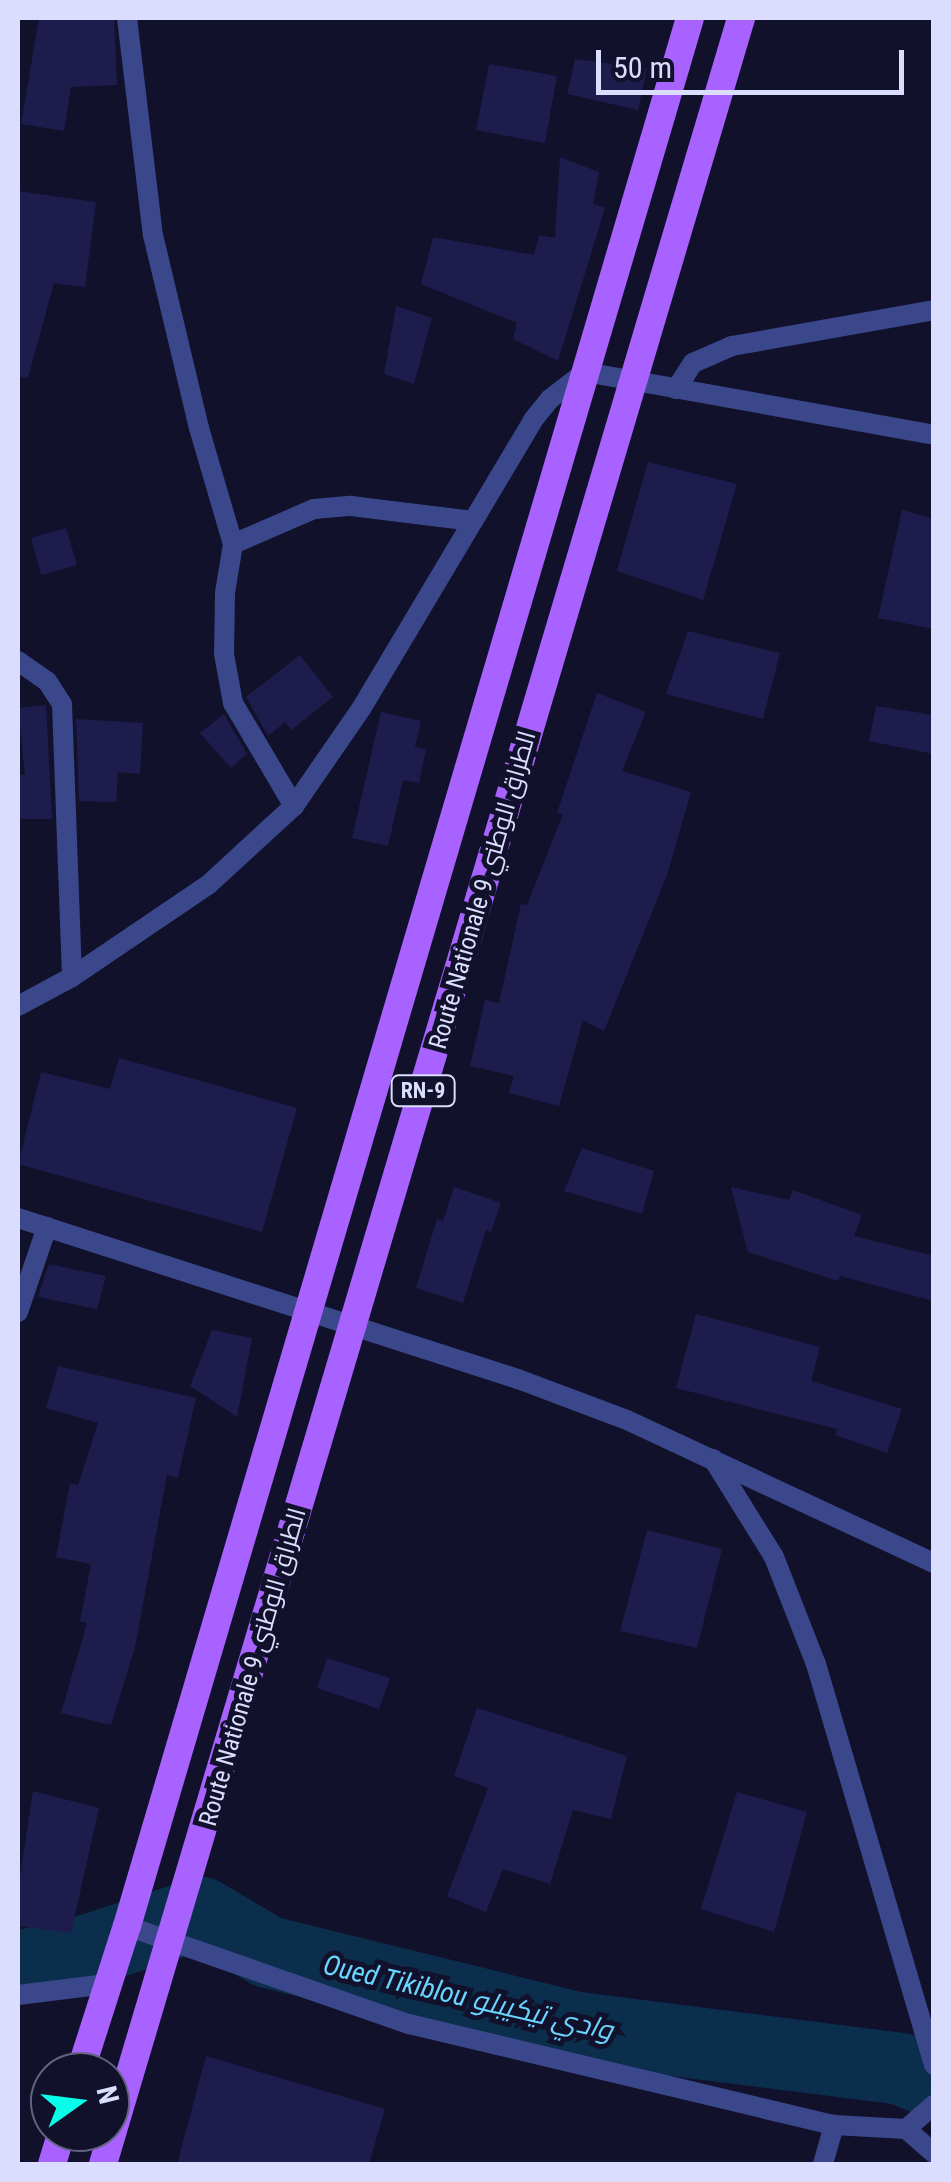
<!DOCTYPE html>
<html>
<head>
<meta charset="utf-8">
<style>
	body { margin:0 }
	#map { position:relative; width:951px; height:2182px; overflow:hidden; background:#11112b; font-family:"Roboto Condensed",Cairo,sans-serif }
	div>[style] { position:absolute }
	.river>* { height:72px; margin:-36px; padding:0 36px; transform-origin:36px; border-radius:36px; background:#0a2e4b }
	.building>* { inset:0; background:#1d1c4d }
	.service>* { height:20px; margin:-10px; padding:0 10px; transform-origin:10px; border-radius:10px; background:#3b478b }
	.minor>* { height:20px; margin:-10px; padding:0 10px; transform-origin:10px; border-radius:10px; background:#3b478b }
	.primary>* { height:28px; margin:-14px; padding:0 14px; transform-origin:14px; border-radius:14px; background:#a762ff }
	span { translate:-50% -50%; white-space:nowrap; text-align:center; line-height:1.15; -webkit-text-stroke:10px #11112b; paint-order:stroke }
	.shield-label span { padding:2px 8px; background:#11112b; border:2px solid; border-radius:8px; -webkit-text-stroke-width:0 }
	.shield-label { font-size:22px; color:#dbddff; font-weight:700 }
	.street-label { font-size:25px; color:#dbddff }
	.water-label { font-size:28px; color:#69d5ff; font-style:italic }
	.frame { position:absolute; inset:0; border:20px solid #dbddff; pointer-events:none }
	.north { position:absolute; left:30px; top:2052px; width:100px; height:100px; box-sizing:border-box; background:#11112b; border:2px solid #626380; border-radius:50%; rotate:76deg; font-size:28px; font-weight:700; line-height:40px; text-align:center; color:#dbddff }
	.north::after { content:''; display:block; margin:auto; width:35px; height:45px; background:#07ffea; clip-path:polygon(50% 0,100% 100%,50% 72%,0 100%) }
	.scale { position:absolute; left:596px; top:50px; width:308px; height:45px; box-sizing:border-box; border:5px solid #dbddff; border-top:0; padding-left:12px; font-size:30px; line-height:35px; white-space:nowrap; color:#dbddff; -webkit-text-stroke:8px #11112b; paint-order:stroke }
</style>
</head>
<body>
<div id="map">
	<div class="river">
		<i style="left:18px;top:1967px;width:67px;rotate:-13deg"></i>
		<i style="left:83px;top:1952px;width:125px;rotate:-18.1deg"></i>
		<i style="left:202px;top:1913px;width:77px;rotate:30.6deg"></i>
		<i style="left:268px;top:1952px;width:319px;rotate:13.8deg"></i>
		<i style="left:578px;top:2028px;width:326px;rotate:7.2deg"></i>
		<i style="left:901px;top:2069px;width:35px;rotate:22deg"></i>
	</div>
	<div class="building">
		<i style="clip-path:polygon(39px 18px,114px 18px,117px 85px,71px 87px,64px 131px,21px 124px)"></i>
		<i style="clip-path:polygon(575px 59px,647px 68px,638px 110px,567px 94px)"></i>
		<i style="clip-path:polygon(489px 64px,557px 76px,545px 143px,476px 130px)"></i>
		<i style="clip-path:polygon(560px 157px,599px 172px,593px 204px,605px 208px,558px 361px,513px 339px,517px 323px,421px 284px,433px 237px,534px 255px,539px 235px,555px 238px)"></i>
		<i style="clip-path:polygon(18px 191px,96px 202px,85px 287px,54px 283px,28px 378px,18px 376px)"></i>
		<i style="clip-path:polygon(396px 306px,432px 318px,414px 384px,384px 374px)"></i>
		<i style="clip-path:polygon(648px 462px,737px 484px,703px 600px,617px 571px)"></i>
		<i style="clip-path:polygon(902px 510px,934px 519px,934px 629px,878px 618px)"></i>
		<i style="clip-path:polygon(66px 528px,77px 565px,41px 575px,31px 538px)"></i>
		<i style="clip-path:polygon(688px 631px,780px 653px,763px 719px,666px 694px)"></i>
		<i style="clip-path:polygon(300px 655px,333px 697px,291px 730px,285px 722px,268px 736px,246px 697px)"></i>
		<i style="clip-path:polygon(597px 693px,646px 712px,622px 771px,691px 792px,667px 875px,604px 1031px,583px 1020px,559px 1106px,509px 1093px,514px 1076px,470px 1066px,485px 1000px,499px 1003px,521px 904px,527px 905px,563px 814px,557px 813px)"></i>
		<i style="clip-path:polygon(46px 705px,52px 819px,18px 819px,18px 775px,25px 775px,18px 708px)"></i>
		<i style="clip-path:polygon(876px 706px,934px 715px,934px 754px,869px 741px)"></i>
		<i style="clip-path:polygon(381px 712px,421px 721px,415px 747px,426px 749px,419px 783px,403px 780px,388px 846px,352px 838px)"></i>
		<i style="clip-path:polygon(224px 714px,247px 754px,231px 768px,200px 733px)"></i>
		<i style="clip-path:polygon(76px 719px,143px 723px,140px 774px,118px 772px,116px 802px,79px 801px)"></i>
		<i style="clip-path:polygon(119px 1058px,297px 1108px,262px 1232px,18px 1164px,41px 1072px,110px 1089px)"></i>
		<i style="clip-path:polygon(582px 1148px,654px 1171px,642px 1214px,564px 1191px)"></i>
		<i style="clip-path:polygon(454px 1187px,501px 1203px,491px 1232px,486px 1230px,463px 1303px,416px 1288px,437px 1219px,443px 1221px)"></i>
		<i style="clip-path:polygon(731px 1187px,789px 1200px,793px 1190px,862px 1215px,854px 1236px,934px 1256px,934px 1301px,840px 1276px,838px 1281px,748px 1252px)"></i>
		<i style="clip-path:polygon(49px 1264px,106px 1276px,97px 1309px,38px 1297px)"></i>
		<i style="clip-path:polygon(696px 1314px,820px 1347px,811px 1381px,902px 1409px,887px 1453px,835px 1435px,837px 1429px,676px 1388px)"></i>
		<i style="clip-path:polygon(212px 1330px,252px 1338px,237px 1417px,190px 1386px)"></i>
		<i style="clip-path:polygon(58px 1366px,196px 1398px,178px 1478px,167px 1475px,135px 1647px,111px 1725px,61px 1713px,87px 1623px,80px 1621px,91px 1564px,56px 1557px,70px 1483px,78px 1485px,98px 1423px,46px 1408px)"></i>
		<i style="clip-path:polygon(647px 1530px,722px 1549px,697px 1648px,620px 1631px)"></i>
		<i style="clip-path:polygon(327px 1658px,390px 1678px,379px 1709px,317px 1688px)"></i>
		<i style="clip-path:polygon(477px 1708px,627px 1756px,611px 1819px,573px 1810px,550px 1884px,503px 1869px,486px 1912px,447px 1896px,488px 1788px,454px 1776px)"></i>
		<i style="clip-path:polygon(33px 1791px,99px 1808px,71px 1933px,18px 1926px,18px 1889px)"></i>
		<i style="clip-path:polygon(737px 1792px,807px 1812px,774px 1932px,701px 1909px)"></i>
		<i style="clip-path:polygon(206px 2056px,385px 2109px,369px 2164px,177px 2164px)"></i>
	</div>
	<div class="service">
		<i style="left:127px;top:18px;width:219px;rotate:83.2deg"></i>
		<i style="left:153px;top:235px;width:198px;rotate:76.6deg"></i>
		<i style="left:199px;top:428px;width:121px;rotate:73.7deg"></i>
		<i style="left:233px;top:544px;width:88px;rotate:-23.4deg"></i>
		<i style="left:314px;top:509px;width:37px;rotate:-5deg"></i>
		<i style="left:351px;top:506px;width:123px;rotate:7deg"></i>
		<i style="left:233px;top:544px;width:50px;rotate:99.3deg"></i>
		<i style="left:225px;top:593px;width:61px;rotate:90.9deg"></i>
		<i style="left:224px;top:654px;width:50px;rotate:79.6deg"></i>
		<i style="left:233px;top:703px;width:120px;rotate:59.4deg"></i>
	</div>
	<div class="minor">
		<i style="left:676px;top:389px;width:31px;rotate:-57deg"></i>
		<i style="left:693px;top:363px;width:43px;rotate:-23.6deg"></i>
		<i style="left:732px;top:346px;width:205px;rotate:-10.1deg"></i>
		<i style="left:18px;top:661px;width:35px;rotate:35deg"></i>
		<i style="left:47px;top:681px;width:27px;rotate:57deg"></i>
		<i style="left:62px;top:704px;width:273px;rotate:87.9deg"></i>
		<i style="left:18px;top:1006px;width:61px;rotate:-28.2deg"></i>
		<i style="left:72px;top:977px;width:164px;rotate:-34.1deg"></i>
		<i style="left:208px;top:885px;width:117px;rotate:-42.6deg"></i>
		<i style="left:294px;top:806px;width:118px;rotate:-55.4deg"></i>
		<i style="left:361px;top:709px;width:336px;rotate:-59.2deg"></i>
		<i style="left:533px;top:420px;width:27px;rotate:-51deg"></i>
		<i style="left:550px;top:399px;width:44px;rotate:-37.6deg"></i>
		<i style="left:585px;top:372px;width:355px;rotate:10.2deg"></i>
		<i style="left:18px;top:1218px;width:525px;rotate:17.85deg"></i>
		<i style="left:518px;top:1379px;width:116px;rotate:20.6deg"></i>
		<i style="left:627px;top:1420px;width:339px;rotate:25deg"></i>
		<i style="left:18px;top:1312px;width:90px;rotate:-71.2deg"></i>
		<i style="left:713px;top:1459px;width:115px;rotate:58.1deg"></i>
		<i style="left:774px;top:1557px;width:115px;rotate:68.6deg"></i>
		<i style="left:816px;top:1664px;width:418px;rotate:73.6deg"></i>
		<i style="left:127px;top:1926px;width:299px;rotate:19.2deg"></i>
		<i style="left:409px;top:2024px;width:437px;rotate:13.4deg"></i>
		<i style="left:834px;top:2125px;width:72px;rotate:3.2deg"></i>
		<i style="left:906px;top:2129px;width:37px;rotate:41deg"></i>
		<i style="left:18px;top:1995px;width:89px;rotate:-7.1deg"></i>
		<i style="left:906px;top:2129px;width:37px;rotate:-41deg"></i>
		<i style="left:823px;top:2164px;width:41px;rotate:-74.2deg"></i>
	</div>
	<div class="primary">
		<i style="left:80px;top:2072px;width:153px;rotate:-72.2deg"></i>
		<i style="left:127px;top:1926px;width:1989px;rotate:-73.56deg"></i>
		<i style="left:52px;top:2164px;width:34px;rotate:-73deg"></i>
		<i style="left:103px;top:2164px;width:2239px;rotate:-73.44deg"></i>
	</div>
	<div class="shield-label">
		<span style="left:423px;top:1091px">RN-9</span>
	</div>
	<div class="street-label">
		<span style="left:483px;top:890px;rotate:-74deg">Route Nationale الطراق الوطني 9</span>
		<span style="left:253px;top:1667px;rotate:-74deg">Route Nationale الطراق الوطني 9</span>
	</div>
	<div class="water-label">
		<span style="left:468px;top:1998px;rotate:13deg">Oued Tikiblou وادي تيكيبلو</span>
	</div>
	<div class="frame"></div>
	<div class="north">N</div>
	<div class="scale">50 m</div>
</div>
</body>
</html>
